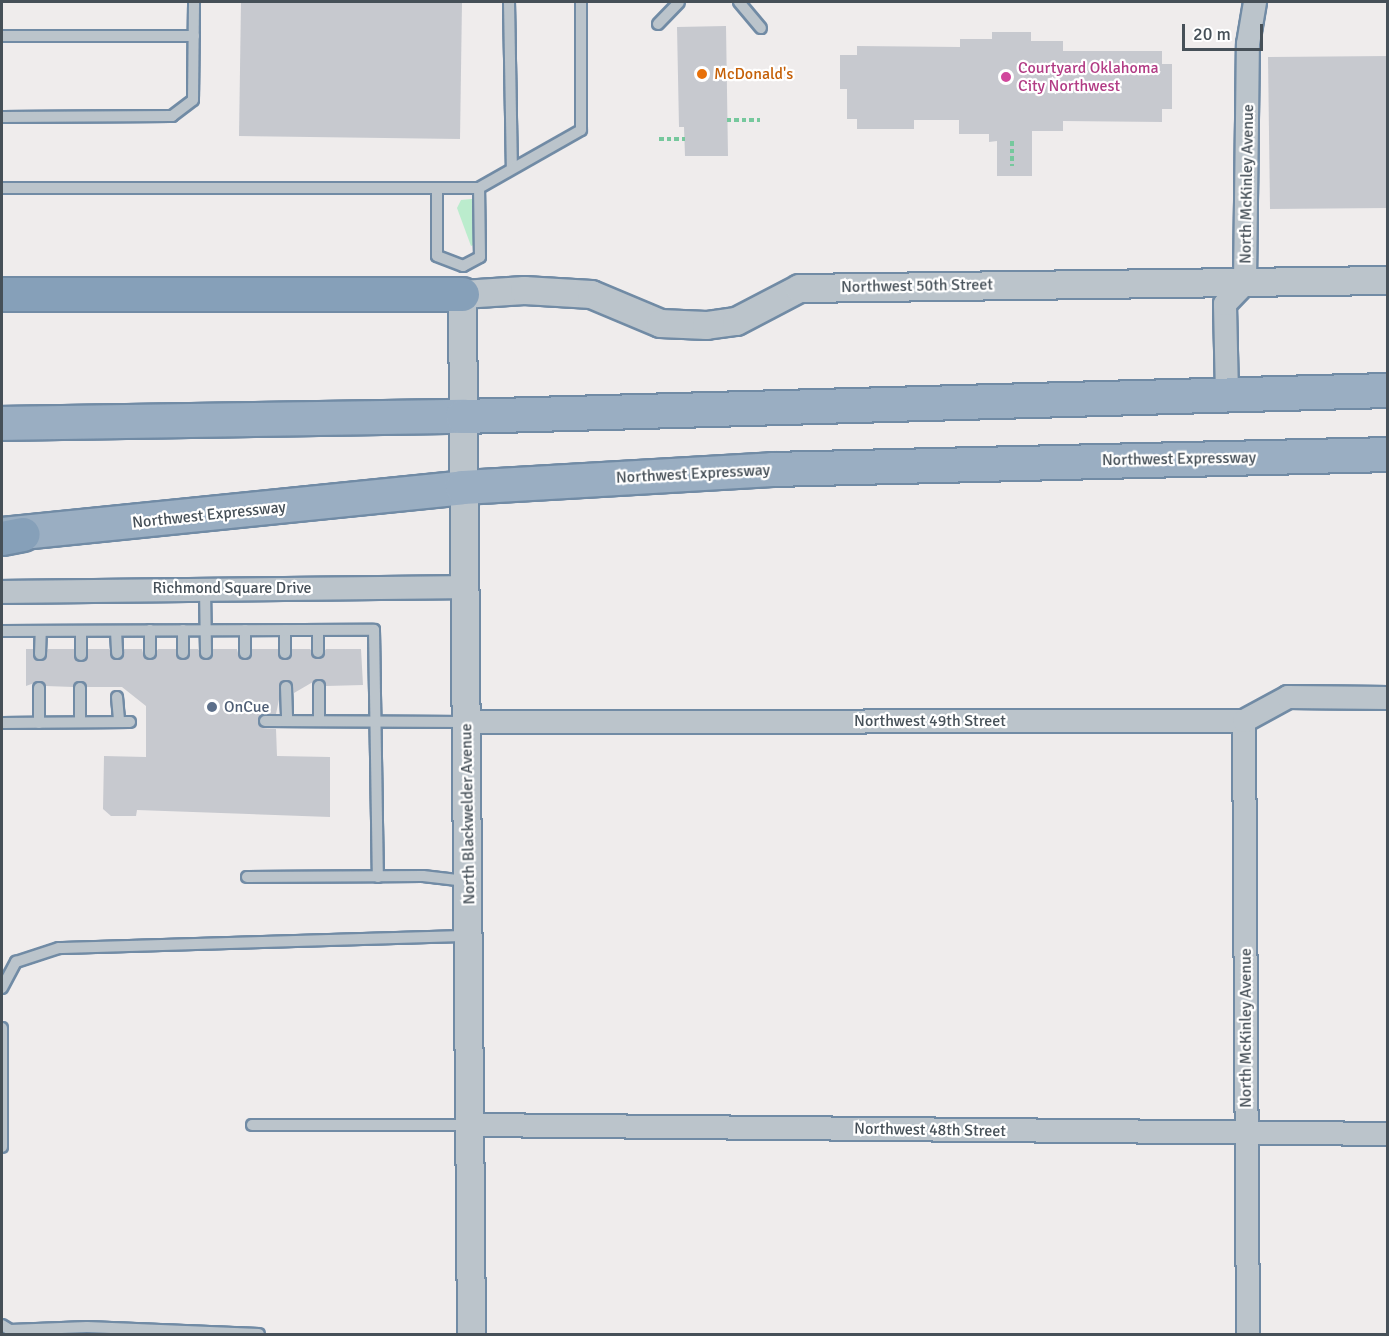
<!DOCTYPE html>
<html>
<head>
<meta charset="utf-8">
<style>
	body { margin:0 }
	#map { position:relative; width:1389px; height:1336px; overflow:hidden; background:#efecec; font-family:Signika,sans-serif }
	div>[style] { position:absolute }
	.green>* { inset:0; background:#bbeccd }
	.building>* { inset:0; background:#c7c9cf }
	.path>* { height:4px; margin-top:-2px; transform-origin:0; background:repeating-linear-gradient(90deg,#76c89d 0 4.5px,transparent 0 7.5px) }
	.roads { filter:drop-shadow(2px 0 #718ba5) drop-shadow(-2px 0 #718ba5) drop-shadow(0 2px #718ba5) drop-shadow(0 -2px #718ba5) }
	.service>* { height:10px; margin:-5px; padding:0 5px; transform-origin:5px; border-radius:5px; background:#bbc4cb }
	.minor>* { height:22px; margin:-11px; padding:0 11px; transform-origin:11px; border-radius:11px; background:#bbc4cb }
	.tertiary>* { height:27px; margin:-13.5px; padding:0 13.5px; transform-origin:13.5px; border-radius:13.5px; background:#bbc4cb }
	.trunk>* { height:33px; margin:-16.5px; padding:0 16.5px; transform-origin:16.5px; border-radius:16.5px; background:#9aaec2 }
	.motorway>* { height:33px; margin:-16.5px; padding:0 16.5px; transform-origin:16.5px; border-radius:16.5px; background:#86a0b9 }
	.dots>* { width:16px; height:16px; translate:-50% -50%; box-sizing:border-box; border:3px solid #fff; border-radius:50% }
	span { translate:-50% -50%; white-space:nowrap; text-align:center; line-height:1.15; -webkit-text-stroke:4.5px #fff; paint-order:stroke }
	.hotel-label { font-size:16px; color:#b23c85 }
	.left { translate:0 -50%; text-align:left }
	.food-label { font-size:16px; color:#c56008 }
	.street-label { font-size:16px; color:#465058 }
	.service-label { font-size:16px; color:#4e5e75 }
	.frame { position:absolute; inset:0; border:3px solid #465058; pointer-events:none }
	.scale { position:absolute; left:1182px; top:24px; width:81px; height:27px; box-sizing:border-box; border:3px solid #465058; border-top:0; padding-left:8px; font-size:18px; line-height:21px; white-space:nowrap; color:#465058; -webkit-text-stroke:4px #fff; paint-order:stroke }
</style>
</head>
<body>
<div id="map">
	<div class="green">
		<i style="clip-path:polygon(482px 198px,476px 244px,471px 246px,457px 208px,461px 200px)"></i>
	</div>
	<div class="building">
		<i style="clip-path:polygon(241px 2px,462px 2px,460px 139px,239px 136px)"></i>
		<i style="clip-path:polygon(726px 26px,728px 156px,685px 156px,684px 127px,679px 127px,677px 27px)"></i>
		<i style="clip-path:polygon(992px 32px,1031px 32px,1031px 41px,1063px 41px,1063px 51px,1162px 51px,1162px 64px,1172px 64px,1172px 109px,1162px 109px,1162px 122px,1063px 121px,1063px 131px,1032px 131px,1032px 176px,997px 176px,997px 141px,989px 142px,989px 134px,959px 134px,959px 120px,914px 120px,914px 129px,857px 129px,857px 119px,847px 119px,847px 89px,840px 89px,840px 55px,857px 55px,857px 46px,960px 47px,960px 39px,992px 39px)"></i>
		<i style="clip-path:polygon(1388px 56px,1388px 208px,1270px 209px,1268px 57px)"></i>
		<i style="clip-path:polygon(26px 649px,33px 649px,34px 658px,40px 661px,48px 649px,74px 649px,75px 659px,82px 662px,88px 649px,109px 649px,117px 660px,124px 649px,142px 649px,144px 657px,151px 660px,158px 649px,176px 649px,177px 657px,184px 660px,190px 649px,198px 649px,206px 660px,212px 657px,213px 649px,237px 649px,239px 657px,246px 660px,252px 649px,278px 649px,279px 657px,286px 660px,292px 649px,310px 649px,319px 659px,326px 649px,361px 649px,363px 685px,326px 686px,318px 679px,294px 693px,292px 683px,283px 680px,276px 714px,262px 714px,258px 720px,262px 728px,276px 729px,277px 756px,330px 757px,330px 817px,137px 810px,136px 816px,111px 816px,103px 809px,104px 756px,146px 757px,146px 706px,122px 687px,87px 687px,81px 681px,73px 687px,46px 686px,40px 681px,26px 686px)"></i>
	</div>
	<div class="path">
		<i style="left:727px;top:120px;width:33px"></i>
		<i style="left:659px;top:139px;width:26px"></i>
		<i style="left:1012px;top:141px;width:25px;rotate:90deg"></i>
	</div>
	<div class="roads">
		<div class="service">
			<i style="left:509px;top:2px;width:166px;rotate:89deg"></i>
			<i style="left:739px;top:2px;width:34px;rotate:50deg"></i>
			<i style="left:658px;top:24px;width:30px;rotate:-46deg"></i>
			<i style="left:2px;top:36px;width:192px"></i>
			<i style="left:2px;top:117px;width:170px;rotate:-0.3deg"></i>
			<i style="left:172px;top:116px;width:26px;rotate:-37deg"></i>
			<i style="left:193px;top:100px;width:98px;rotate:-89.4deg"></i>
			<i style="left:2px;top:188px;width:477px"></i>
			<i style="left:479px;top:188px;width:117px;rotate:-29.6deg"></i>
			<i style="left:581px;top:130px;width:128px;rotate:-90deg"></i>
			<i style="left:437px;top:188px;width:68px;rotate:90deg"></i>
			<i style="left:437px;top:256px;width:28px;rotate:21deg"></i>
			<i style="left:463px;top:266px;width:19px;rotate:-28deg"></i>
			<i style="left:480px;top:257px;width:69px;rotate:-90.8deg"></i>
			<i style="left:205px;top:588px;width:65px;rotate:89.1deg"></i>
			<i style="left:150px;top:630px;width:23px;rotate:90deg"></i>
			<i style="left:183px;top:630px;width:23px;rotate:90deg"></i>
			<i style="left:245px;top:630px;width:23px;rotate:90deg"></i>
			<i style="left:285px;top:630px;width:23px;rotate:90deg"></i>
			<i style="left:318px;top:630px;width:22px;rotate:90deg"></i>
			<i style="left:2px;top:631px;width:372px;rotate:-0.2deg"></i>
			<i style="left:374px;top:630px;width:247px;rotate:89.1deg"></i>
			<i style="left:81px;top:631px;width:24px;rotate:90deg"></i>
			<i style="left:116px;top:631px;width:22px;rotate:87deg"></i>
			<i style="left:40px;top:654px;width:23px;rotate:-88deg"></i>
			<i style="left:319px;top:686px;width:35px;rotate:90deg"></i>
			<i style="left:286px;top:687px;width:34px;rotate:88deg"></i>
			<i style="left:80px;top:688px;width:34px;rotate:90deg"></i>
			<i style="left:117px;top:697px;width:25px;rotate:85deg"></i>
			<i style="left:265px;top:721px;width:199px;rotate:0.3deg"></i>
			<i style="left:2px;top:723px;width:128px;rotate:-0.4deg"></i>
			<i style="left:39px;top:723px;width:35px;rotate:-90deg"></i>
			<i style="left:247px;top:877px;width:176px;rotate:-0.3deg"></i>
			<i style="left:423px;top:876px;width:43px;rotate:6.6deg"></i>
			<i style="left:2px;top:988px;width:30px;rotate:-62deg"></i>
			<i style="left:16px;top:962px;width:45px;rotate:-18deg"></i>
			<i style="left:59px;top:948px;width:407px;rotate:-1.7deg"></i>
			<i style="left:2px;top:1028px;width:119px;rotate:90deg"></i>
			<i style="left:252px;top:1125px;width:217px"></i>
			<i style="left:2px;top:1325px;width:9px;rotate:32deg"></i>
			<i style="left:10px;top:1330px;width:77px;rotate:-2.2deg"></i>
			<i style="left:87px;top:1327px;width:172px;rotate:2.3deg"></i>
		</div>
		<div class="minor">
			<i style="left:1227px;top:394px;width:90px;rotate:-91.3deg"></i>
			<i style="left:1225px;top:304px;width:29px;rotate:-46deg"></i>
			<i style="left:1245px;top:283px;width:239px;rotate:-89.3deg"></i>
			<i style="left:1248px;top:44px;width:43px;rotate:-80.5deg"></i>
			<i style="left:2px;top:592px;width:462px;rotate:-0.6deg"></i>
			<i style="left:1244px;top:721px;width:613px;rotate:89.63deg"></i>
			<i style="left:467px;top:722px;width:777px;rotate:-0.07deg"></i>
			<i style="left:1244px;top:721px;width:50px;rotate:-28.6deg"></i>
			<i style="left:1288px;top:697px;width:100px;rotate:0.6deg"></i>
			<i style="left:472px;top:1125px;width:916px;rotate:0.56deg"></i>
		</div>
		<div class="tertiary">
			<i style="left:471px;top:1334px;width:1040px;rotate:-90.5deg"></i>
			<i style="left:462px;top:294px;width:62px;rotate:-3.7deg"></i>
			<i style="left:524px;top:290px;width:67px;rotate:3.4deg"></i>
			<i style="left:591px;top:294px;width:75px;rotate:22.8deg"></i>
			<i style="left:660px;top:323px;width:46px;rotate:2.5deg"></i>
			<i style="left:706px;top:325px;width:30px;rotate:-8deg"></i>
			<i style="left:736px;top:321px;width:71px;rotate:-27.6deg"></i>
			<i style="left:799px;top:288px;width:589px;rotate:-0.78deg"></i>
		</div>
		<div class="trunk">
			<i style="left:2px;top:423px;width:460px;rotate:-0.9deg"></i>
			<i style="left:462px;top:416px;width:926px;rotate:-1.61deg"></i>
			<i style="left:2px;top:534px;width:462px;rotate:-5.8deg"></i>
			<i style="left:462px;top:487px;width:311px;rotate:-3.3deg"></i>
			<i style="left:772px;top:469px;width:616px;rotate:-1.39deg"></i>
		</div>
		<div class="motorway">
			<i style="left:2px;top:294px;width:460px"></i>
			<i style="left:2px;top:538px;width:21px;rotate:-11deg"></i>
		</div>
	</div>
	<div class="dots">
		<i style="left:702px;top:74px;background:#e8710a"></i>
		<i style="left:1006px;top:77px;background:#d1479c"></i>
		<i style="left:212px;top:707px;background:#5c6f8a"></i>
	</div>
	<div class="hotel-label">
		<span class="left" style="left:1018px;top:77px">Courtyard Oklahoma<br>City Northwest</span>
	</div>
	<div class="food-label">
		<span class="left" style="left:714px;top:74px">McDonald's</span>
	</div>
	<div class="street-label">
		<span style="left:1247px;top:184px;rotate:-89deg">North McKinley Avenue</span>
		<span style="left:917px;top:286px;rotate:-1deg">Northwest 50th Street</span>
		<span style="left:1179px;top:459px;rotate:-1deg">Northwest Expressway</span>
		<span style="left:693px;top:474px;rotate:-3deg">Northwest Expressway</span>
		<span style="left:209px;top:515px;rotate:-6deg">Northwest Expressway</span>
		<span style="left:232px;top:588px">Richmond Square Drive</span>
		<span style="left:930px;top:721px">Northwest 49th Street</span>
		<span style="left:468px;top:814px;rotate:-91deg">North Blackwelder Avenue</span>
		<span style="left:1246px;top:1028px;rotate:-90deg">North McKinley Avenue</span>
		<span style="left:930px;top:1130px;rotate:1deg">Northwest 48th Street</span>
	</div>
	<div class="service-label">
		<span class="left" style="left:224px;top:707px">OnCue</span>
	</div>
	<div class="frame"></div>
	<div class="scale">20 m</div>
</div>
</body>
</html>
